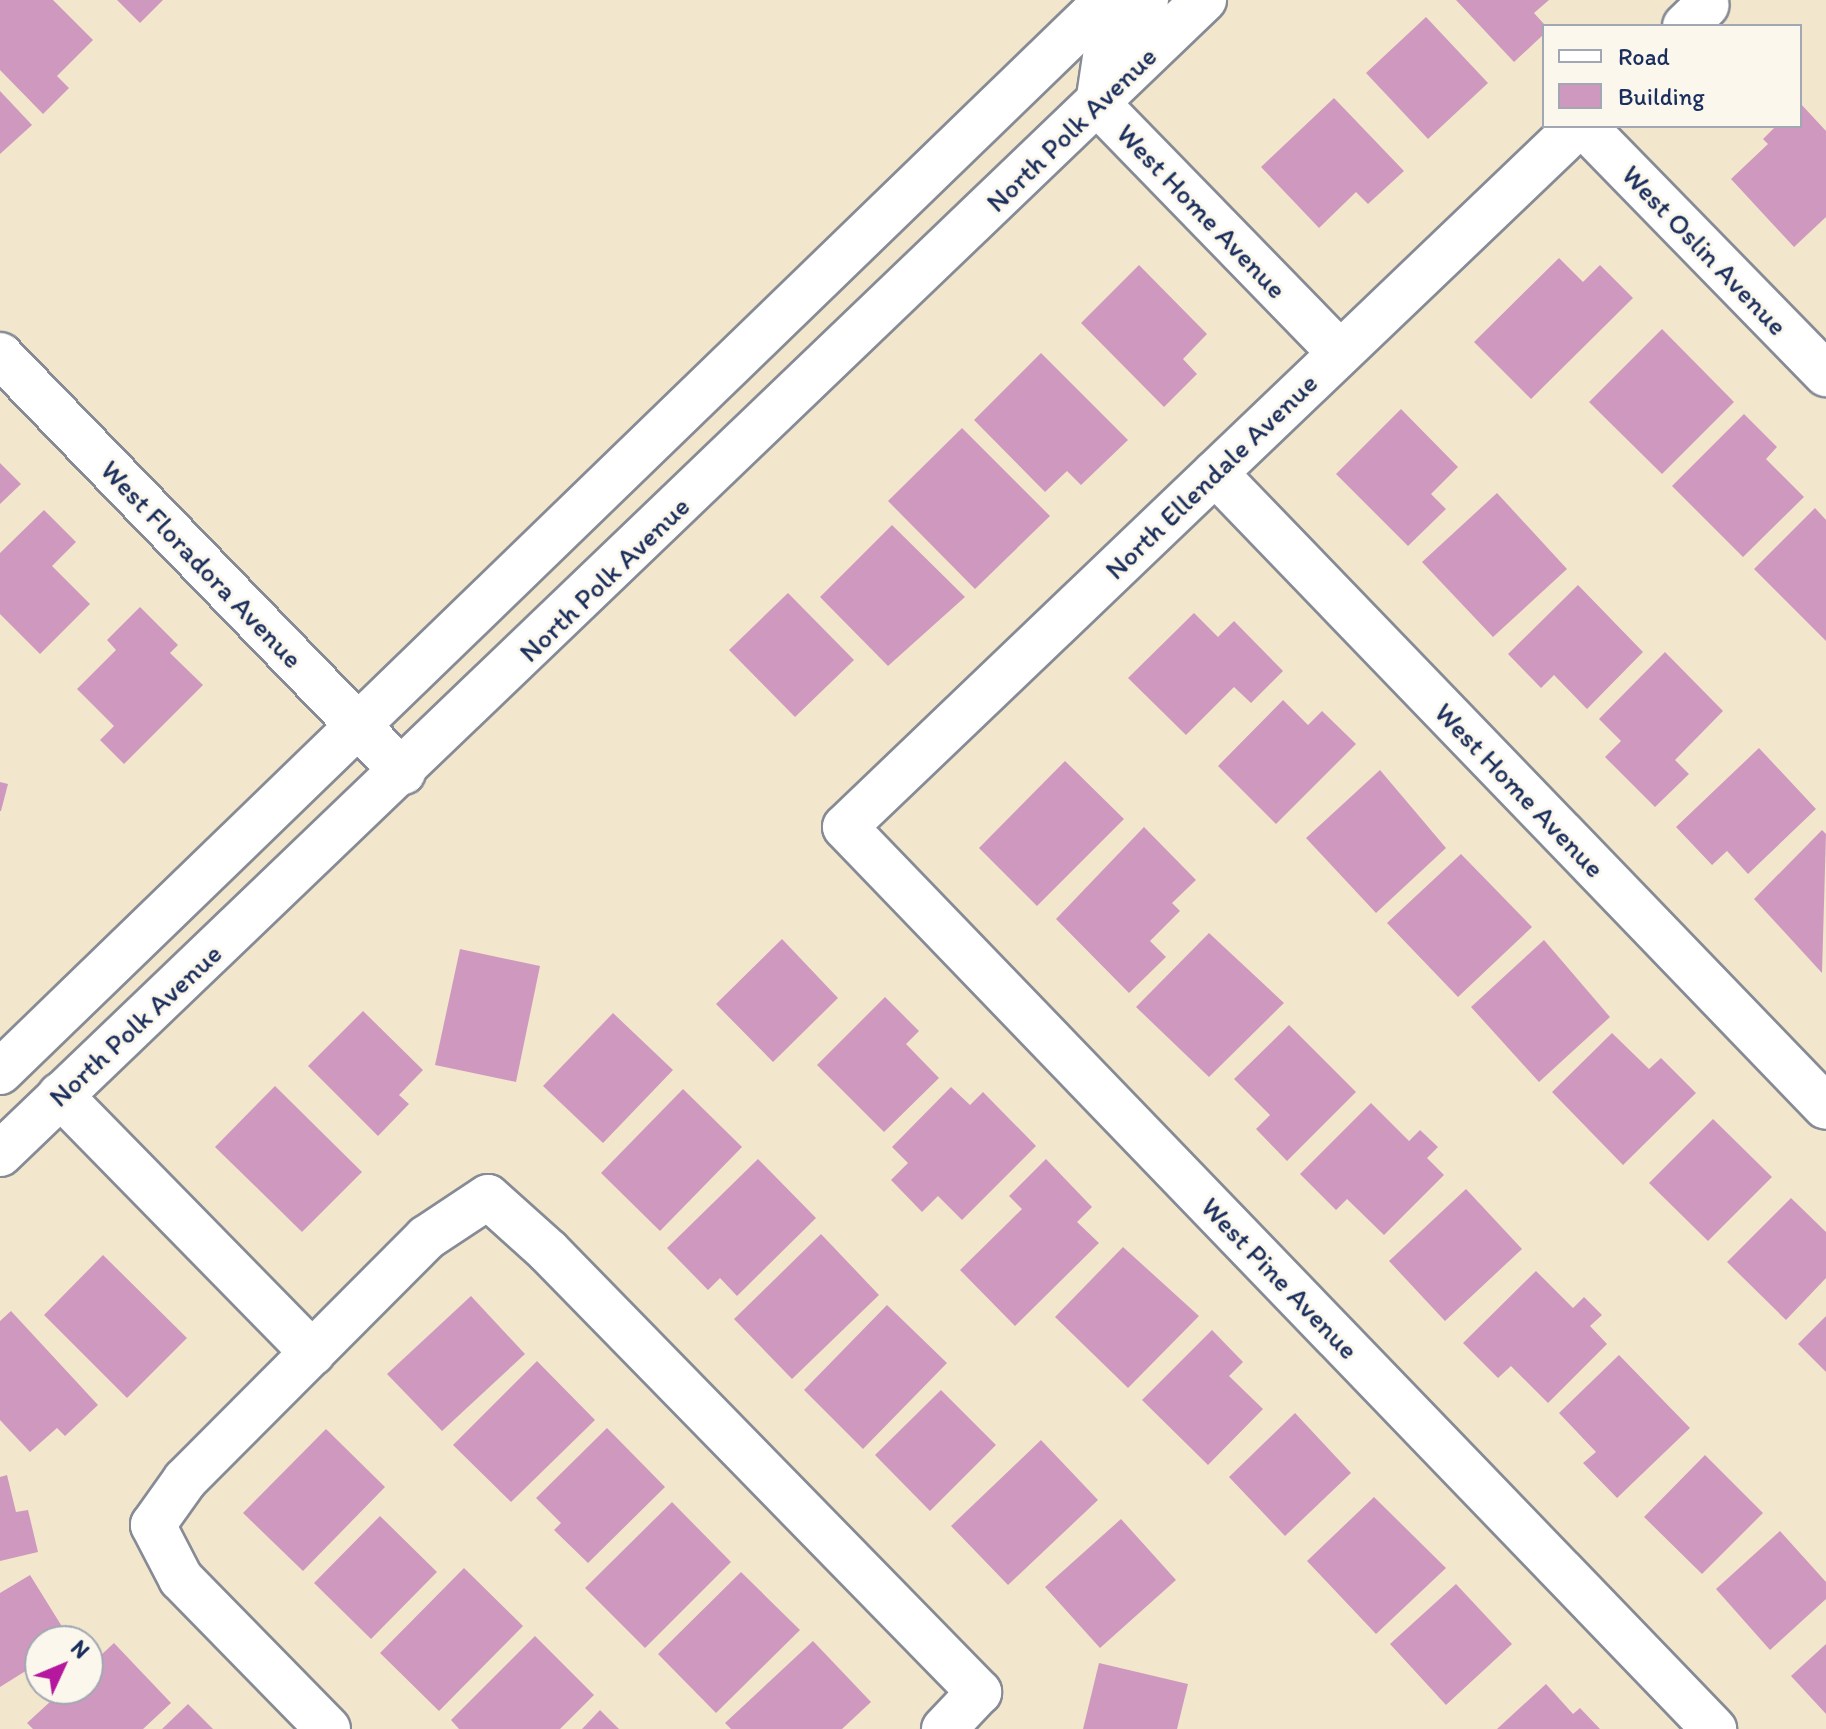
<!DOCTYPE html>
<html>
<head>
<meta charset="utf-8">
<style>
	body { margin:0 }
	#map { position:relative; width:1826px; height:1729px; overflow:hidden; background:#f2e7cc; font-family:Itim,sans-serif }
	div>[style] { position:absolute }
	.building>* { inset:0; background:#cf99bf }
	.roads { filter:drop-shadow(2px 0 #868b95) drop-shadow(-2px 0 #868b95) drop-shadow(0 2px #868b95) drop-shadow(0 -2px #868b95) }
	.minor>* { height:44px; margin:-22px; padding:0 22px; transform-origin:22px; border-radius:22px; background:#fff }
	.major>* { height:44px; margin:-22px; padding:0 22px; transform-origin:22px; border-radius:22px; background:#fff }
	span { translate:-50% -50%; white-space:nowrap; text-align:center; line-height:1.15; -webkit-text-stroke:6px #fbf7ec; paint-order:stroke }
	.street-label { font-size:28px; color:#1b2f5e }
	.legend { position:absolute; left:1542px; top:24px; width:260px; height:104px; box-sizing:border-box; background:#fbf7ec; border:2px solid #a1a7b3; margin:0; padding:10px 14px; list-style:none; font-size:24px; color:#1b2f5e }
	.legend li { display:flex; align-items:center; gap:16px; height:40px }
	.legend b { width:40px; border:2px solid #a1a7b3 }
	.north { position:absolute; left:24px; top:1625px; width:80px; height:80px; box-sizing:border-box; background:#fbf7ec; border:2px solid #a1a7b3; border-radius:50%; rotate:46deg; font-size:22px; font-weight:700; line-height:32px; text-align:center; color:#1b2f5e }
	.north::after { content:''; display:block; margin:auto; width:28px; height:36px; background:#b5179e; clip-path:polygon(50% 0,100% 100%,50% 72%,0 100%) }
</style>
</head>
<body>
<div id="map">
	<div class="building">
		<i style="clip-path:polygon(0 0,53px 0,93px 40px,57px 76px,69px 88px,43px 114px,0 70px)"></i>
		<i style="clip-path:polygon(117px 0,163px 0,140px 23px)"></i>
		<i style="clip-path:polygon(1456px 0,1549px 0,1534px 13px,1544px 24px,1544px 34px,1514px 62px)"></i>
		<i style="clip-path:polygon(1426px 17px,1488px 83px,1428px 139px,1366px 73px)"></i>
		<i style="clip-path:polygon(0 91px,32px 125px,0 154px)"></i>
		<i style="clip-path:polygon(1334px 98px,1404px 171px,1368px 204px,1356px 192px,1319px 228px,1261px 167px)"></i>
		<i style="clip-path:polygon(1800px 103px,1826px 131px,1826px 217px,1794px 247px,1731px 179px,1768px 144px,1763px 139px,1776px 126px,1800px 126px)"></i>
		<i style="clip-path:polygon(1559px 258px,1583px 282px,1600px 265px,1633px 298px,1531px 399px,1474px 342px)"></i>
		<i style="clip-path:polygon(1139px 265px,1207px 334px,1183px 359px,1197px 374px,1164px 407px,1081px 323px)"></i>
		<i style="clip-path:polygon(1662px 329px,1734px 402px,1662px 474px,1589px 402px)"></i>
		<i style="clip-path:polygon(1041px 353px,1128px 440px,1081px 485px,1067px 471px,1045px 492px,974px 420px)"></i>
		<i style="clip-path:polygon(1401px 409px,1458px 467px,1431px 494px,1446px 509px,1408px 546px,1336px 474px)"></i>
		<i style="clip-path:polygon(1744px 414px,1777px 447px,1766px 459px,1804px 497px,1743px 557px,1672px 486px)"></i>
		<i style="clip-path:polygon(962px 428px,1050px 516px,975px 589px,888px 501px)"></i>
		<i style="clip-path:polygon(0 463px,21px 484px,0 504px)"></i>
		<i style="clip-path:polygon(1497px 493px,1567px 569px,1493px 637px,1422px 562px)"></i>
		<i style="clip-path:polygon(1815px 508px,1826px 520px,1826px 641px,1754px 569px)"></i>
		<i style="clip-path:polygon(44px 510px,76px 542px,52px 566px,90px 604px,40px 654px,0 614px,0 553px)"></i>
		<i style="clip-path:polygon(892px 525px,965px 597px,888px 666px,820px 597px)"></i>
		<i style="clip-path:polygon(1578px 585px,1643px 652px,1587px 709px,1554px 675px,1541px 688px,1508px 654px)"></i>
		<i style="clip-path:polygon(788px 593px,854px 660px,795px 717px,729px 650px)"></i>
		<i style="clip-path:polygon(140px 607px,178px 645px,170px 653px,203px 685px,124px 764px,100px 740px,114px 726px,77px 689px,116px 650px,107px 640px)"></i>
		<i style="clip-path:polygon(1194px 613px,1218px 637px,1234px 621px,1283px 671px,1251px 703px,1234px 687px,1186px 735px,1128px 678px)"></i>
		<i style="clip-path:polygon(1665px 652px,1723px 711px,1675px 760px,1689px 774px,1655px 807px,1605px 757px,1621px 741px,1599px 719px)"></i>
		<i style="clip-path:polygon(1283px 700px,1308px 725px,1322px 711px,1356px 744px,1276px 824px,1218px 766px)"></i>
		<i style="clip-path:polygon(1759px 748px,1816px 809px,1748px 874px,1727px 851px,1712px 865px,1676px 827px)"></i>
		<i style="clip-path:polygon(1065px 761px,1124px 819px,1037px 906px,979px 848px)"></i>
		<i style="clip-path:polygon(1380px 770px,1446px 848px,1376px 913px,1306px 838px)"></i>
		<i style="clip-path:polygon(0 782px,8px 784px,1px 811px,0 811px)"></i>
		<i style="clip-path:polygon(1144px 827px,1196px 880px,1172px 903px,1180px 911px,1150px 941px,1166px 957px,1129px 993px,1056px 919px)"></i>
		<i style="clip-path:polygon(1822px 830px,1826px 834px,1822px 973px,1754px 899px)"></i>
		<i style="clip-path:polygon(1461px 854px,1532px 927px,1458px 997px,1387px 923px)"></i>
		<i style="clip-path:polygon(1209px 933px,1284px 1003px,1209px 1077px,1136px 1007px)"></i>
		<i style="clip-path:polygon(782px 939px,838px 998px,773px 1062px,716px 1004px)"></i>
		<i style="clip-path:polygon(1544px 940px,1610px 1017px,1539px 1082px,1471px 1007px)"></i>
		<i style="clip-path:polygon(460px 949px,540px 966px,516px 1082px,435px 1065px)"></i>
		<i style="clip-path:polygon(885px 997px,919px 1031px,906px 1044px,939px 1078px,884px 1132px,817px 1065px)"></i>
		<i style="clip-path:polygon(363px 1011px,423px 1070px,399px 1095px,409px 1104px,378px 1136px,308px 1066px)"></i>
		<i style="clip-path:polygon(613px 1013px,673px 1070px,603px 1143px,543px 1086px)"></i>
		<i style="clip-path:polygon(1289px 1025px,1356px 1092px,1287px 1161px,1256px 1129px,1270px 1115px,1234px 1079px)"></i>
		<i style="clip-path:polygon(1612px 1033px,1649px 1069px,1661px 1058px,1696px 1093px,1623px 1165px,1552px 1092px)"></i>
		<i style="clip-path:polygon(275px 1086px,362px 1172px,302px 1232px,215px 1147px)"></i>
		<i style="clip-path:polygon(951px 1087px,970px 1105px,983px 1092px,1036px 1146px,962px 1220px,938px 1196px,922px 1212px,891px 1180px,908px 1163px,892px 1147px)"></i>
		<i style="clip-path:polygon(683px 1089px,742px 1147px,660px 1231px,601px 1173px)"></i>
		<i style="clip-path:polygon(1371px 1103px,1409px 1141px,1420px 1130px,1438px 1147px,1427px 1158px,1444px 1175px,1384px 1235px,1347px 1199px,1336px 1210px,1300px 1174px)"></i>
		<i style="clip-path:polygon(1713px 1119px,1772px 1177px,1708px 1241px,1649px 1183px)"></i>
		<i style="clip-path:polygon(758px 1159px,816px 1218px,737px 1296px,720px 1278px,708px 1290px,667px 1248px)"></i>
		<i style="clip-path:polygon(1046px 1159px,1092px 1207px,1077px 1222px,1099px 1243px,1015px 1326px,960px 1270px,1022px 1209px,1009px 1196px)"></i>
		<i style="clip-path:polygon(1466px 1189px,1522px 1249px,1445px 1321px,1389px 1261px)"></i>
		<i style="clip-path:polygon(1791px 1198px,1826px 1232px,1826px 1278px,1786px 1320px,1727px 1262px)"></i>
		<i style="clip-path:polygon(821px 1234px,879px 1295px,792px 1379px,734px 1319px)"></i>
		<i style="clip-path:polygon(1123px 1247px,1199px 1316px,1128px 1388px,1055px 1317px)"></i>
		<i style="clip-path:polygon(103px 1255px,187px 1338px,127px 1398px,44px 1315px)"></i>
		<i style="clip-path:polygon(1536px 1271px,1573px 1308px,1584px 1297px,1602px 1315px,1590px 1326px,1607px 1344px,1548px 1403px,1511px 1366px,1498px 1378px,1463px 1343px)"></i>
		<i style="clip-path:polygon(471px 1296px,525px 1354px,442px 1431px,387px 1374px)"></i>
		<i style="clip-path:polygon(887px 1305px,947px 1363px,863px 1449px,804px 1390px)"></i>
		<i style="clip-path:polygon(11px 1311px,98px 1405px,65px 1436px,57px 1428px,30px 1452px,0 1420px,0 1321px)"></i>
		<i style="clip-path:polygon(1826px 1316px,1826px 1372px,1798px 1344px)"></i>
		<i style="clip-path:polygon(1212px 1330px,1243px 1362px,1229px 1376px,1263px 1409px,1208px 1465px,1142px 1400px)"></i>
		<i style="clip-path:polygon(1619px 1355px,1690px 1428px,1617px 1498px,1583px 1463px,1596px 1452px,1559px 1413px)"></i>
		<i style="clip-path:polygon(537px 1361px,595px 1420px,511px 1502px,453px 1445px)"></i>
		<i style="clip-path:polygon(941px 1390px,996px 1445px,930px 1511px,875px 1455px)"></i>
		<i style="clip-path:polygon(1295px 1413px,1351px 1473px,1285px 1536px,1229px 1477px)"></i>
		<i style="clip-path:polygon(607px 1428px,665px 1487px,588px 1563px,554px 1530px,561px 1523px,536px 1498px)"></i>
		<i style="clip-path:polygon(326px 1429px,385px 1487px,303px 1571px,243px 1513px)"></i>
		<i style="clip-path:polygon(1041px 1440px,1098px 1500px,1008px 1585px,951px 1526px)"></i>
		<i style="clip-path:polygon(1705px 1455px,1763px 1513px,1702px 1574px,1644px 1517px)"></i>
		<i style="clip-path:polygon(7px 1475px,16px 1512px,28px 1510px,38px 1552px,0 1561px,0 1477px)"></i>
		<i style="clip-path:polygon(1374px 1497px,1446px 1568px,1376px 1634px,1307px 1561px)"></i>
		<i style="clip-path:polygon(672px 1502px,731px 1562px,645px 1648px,585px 1588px)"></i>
		<i style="clip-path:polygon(380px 1516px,437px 1572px,371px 1639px,314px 1583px)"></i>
		<i style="clip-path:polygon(1121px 1519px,1176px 1580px,1100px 1648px,1045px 1587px)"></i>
		<i style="clip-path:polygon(1780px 1531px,1826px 1582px,1826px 1599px,1770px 1650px,1716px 1589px)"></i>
		<i style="clip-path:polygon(464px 1568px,523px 1626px,439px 1711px,380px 1653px)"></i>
		<i style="clip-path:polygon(741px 1572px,800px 1630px,716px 1713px,658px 1654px)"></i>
		<i style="clip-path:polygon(30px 1575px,71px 1641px,40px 1641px,40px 1662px,0 1687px,0 1593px)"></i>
		<i style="clip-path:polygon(1456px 1584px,1512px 1644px,1446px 1705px,1390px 1644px)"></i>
		<i style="clip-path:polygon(535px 1636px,594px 1695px,560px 1729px,459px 1729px,451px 1720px)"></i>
		<i style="clip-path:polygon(813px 1641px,871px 1702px,842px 1729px,731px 1729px,725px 1723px)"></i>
		<i style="clip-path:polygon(114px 1643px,171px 1703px,143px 1729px,33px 1729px,27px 1723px,64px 1689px,88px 1689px,88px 1667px)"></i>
		<i style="clip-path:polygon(1826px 1644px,1826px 1714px,1791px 1676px)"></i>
		<i style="clip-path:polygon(1099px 1663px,1188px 1684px,1177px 1729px,1083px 1729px)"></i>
		<i style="clip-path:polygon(1546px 1684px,1573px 1714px,1580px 1708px,1600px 1729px,1497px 1729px)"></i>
		<i style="clip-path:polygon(188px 1704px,213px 1729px,162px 1729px)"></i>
		<i style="clip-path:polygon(600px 1710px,619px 1729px,582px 1729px)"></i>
	</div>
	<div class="roads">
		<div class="minor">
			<i style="left:1685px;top:26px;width:30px;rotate:-44deg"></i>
			<i style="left:1098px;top:104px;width:346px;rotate:45.8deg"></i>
			<i style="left:1578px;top:126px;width:1014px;rotate:136.28deg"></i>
			<i style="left:845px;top:827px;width:1253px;rotate:46.07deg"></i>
			<i style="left:1584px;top:126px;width:347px;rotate:45.7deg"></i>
			<i style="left:0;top:355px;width:580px;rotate:45.98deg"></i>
			<i style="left:1215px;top:473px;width:880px;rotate:46.06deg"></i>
			<i style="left:60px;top:1095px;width:361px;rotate:45.6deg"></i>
			<i style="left:328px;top:1729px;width:210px;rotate:-134.4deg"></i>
			<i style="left:181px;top:1579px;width:61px;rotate:-117.4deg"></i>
			<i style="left:153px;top:1525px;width:55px;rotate:-54.6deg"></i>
			<i style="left:185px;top:1480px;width:342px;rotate:-45.1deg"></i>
			<i style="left:426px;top:1238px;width:74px;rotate:-33.5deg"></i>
			<i style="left:488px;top:1197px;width:81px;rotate:42deg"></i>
			<i style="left:548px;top:1251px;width:617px;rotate:45.66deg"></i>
			<i style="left:979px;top:1692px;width:51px;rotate:133.4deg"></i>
		</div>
		<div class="major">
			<i style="left:1098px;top:104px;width:68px;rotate:-81.5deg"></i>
			<i style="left:1108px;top:37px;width:53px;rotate:-44.2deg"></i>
			<i style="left:0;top:1072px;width:1541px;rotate:-44.08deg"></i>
			<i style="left:0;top:1154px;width:1668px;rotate:-43.79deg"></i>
		</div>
	</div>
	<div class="street-label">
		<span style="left:1071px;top:129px;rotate:-44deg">North Polk Avenue</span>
		<span style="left:1202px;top:211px;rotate:46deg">West Home Avenue</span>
		<span style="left:1705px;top:250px;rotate:46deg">West Oslin Avenue</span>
		<span style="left:1211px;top:476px;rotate:-44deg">North Ellendale Avenue</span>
		<span style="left:202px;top:564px;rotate:46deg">West Floradora Avenue</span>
		<span style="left:604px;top:579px;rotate:-44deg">North Polk Avenue</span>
		<span style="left:1520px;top:790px;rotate:46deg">West Home Avenue</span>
		<span style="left:135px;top:1025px;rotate:-43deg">North Polk Avenue</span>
		<span style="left:1280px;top:1278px;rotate:46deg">West Pine Avenue</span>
	</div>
	<ul class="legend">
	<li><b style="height:10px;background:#fff"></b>Road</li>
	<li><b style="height:22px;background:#cf99bf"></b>Building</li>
	</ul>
	<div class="north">N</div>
</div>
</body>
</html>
